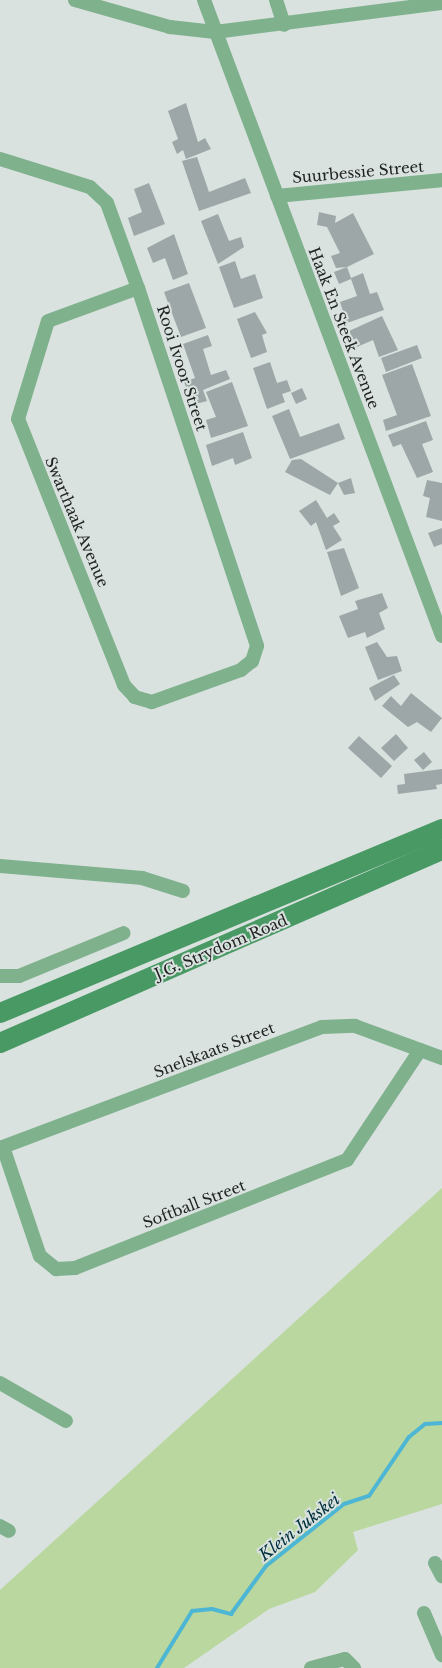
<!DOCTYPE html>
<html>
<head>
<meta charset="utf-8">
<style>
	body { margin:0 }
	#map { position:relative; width:442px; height:1668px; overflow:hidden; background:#d9e2df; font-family:"Libre Baskerville",serif }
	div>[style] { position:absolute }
	.green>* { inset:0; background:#b9d79e }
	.stream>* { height:4px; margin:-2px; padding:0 2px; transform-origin:2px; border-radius:2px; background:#4db6d4 }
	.building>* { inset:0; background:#9da7a7 }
	.street>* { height:14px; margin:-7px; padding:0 7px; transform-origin:7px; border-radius:7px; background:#7fb18d }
	.secondary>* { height:20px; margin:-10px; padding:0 10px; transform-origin:10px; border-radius:10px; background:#499964 }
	span { translate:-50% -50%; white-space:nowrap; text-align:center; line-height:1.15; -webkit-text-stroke:4px #d9e2df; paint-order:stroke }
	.street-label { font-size:15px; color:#212423 }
	.water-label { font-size:16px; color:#00303c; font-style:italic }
</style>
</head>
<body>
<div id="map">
	<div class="green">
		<i style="clip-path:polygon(442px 1188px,442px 1504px,353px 1532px,358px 1550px,315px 1592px,269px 1609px,184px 1668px,0 1668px,0 1590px)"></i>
	</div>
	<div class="stream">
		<i style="left:157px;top:1668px;width:67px;rotate:-58.4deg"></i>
		<i style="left:192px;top:1611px;width:20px;rotate:-6deg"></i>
		<i style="left:212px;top:1609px;width:20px;rotate:15deg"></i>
		<i style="left:231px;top:1614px;width:59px;rotate:-53.9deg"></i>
		<i style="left:266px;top:1566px;width:100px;rotate:-38.5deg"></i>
		<i style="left:344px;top:1504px;width:26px;rotate:-18deg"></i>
		<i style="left:369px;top:1496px;width:71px;rotate:-55.9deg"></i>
		<i style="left:409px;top:1437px;width:21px;rotate:-39deg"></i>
		<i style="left:425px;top:1424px;width:17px;rotate:-3deg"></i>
	</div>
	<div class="building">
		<i style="clip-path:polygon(186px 103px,198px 142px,205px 138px,211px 149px,186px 159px,183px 150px,177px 154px,172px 142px,178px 139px,168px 111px)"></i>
		<i style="clip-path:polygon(197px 157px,209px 192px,245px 178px,251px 193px,199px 211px,182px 161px)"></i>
		<i style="clip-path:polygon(149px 183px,165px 224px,134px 236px,128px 218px,142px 212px,134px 189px)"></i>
		<i style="clip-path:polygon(319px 212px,336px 216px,335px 223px,353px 213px,374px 254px,347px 267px,336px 268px,331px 256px,340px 253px,327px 227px,317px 225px)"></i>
		<i style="clip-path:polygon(218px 214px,229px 241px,241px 237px,244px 247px,218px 264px,201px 221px)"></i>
		<i style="clip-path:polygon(174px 234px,188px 274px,173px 280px,165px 258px,153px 263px,147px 248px)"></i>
		<i style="clip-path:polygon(235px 261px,241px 279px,255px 274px,263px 298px,234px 308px,219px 267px)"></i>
		<i style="clip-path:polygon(347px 267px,351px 278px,363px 273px,370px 294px,377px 292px,384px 310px,347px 323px,340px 302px,357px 296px,351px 279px,339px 284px,334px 272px)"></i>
		<i style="clip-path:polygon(189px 283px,206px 328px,181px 337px,164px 292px)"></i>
		<i style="clip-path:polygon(255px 312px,267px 333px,262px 335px,267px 352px,251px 358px,237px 319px)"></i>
		<i style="clip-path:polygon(382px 316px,398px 350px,379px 357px,373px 340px,357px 347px,349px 331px)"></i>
		<i style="clip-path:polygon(208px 335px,212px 346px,203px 349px,211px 375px,226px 370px,230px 379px,203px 390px,207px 401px,196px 404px,193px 394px,200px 391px,188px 392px,184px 382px,195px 378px,183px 344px)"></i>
		<i style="clip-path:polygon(417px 345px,422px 358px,386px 372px,381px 358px)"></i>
		<i style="clip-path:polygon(270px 362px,277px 383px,287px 380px,291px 391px,282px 394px,285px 402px,267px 409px,253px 368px)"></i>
		<i style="clip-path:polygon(412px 364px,431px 416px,386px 431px,383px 420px,397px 415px,382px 375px)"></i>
		<i style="clip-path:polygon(232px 382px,248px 426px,211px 438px,206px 420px,216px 417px,206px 392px)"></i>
		<i style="clip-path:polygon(302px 388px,307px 399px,296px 404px,291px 393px)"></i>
		<i style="clip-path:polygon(289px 409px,300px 437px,339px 423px,345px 439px,290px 459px,272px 416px)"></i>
		<i style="clip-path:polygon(426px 421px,433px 440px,422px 444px,433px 472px,417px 478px,401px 444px,393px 447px,388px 435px)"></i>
		<i style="clip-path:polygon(243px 432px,252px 458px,235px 465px,233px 458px,212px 466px,206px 445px)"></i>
		<i style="clip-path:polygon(301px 459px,338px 483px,330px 495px,285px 472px,292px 460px)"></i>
		<i style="clip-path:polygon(351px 478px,355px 493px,344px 495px,338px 483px)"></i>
		<i style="clip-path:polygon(427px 480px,442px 483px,442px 521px,426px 517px,430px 498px,423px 496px)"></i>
		<i style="clip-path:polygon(316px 500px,327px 518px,334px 513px,340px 522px,333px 526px,342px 540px,326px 550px,316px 522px,311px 526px,299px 511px)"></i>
		<i style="clip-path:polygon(442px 528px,442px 544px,434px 547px,428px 533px)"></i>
		<i style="clip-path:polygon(344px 548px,359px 588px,341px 596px,327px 552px)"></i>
		<i style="clip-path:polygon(382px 593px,388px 608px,379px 613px,385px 629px,367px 638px,365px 632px,348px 638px,339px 616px,358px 609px,355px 601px)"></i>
		<i style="clip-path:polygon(377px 642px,387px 657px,397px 656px,402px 671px,378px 680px,365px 647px)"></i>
		<i style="clip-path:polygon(394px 675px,400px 684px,375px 701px,369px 688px)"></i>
		<i style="clip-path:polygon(411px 693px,442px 718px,431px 732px,417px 722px,408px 727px,382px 706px,391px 696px,401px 706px)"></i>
		<i style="clip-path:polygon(396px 734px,408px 748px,394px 761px,381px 748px)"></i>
		<i style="clip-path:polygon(359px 736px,392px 766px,381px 778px,348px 748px)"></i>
		<i style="clip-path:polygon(424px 752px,432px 762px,423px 770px,414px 760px)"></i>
		<i style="clip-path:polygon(442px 769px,442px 784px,436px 785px,437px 789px,398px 794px,397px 785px,405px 784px,404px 774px)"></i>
	</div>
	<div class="street">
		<i style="left:75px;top:0;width:99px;rotate:15.9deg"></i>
		<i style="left:170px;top:27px;width:45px;rotate:6.3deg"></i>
		<i style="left:215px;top:32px;width:229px;rotate:-7.3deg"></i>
		<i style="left:204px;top:0;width:679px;rotate:69.48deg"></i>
		<i style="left:276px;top:0;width:26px;rotate:72deg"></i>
		<i style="left:0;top:159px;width:94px;rotate:17.3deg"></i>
		<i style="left:90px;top:187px;width:23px;rotate:43deg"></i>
		<i style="left:107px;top:203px;width:90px;rotate:70deg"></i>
		<i style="left:138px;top:288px;width:377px;rotate:71.6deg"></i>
		<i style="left:257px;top:646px;width:16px;rotate:108deg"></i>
		<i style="left:252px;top:661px;width:14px;rotate:141deg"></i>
		<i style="left:241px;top:670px;width:95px;rotate:160.2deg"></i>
		<i style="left:152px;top:702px;width:18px;rotate:-164deg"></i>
		<i style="left:135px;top:697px;width:16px;rotate:-133deg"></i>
		<i style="left:124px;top:685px;width:286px;rotate:-111.7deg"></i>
		<i style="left:18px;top:419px;width:102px;rotate:-73deg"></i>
		<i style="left:48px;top:321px;width:96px;rotate:-20.1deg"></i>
		<i style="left:277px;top:196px;width:166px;rotate:-5.5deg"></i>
		<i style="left:0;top:866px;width:143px;rotate:4.8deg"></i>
		<i style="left:142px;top:878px;width:43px;rotate:17.6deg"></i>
		<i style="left:0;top:976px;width:19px"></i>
		<i style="left:19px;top:976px;width:113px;rotate:-22.3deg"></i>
		<i style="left:3px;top:1147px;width:115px;rotate:71.3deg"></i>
		<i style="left:40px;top:1256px;width:21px;rotate:39deg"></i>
		<i style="left:56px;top:1269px;width:19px;rotate:-3deg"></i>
		<i style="left:75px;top:1268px;width:293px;rotate:-21.7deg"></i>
		<i style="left:347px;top:1160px;width:132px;rotate:-56.4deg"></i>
		<i style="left:0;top:1148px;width:344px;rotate:-20.6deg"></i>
		<i style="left:322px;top:1027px;width:33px;rotate:-2deg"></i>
		<i style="left:355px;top:1026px;width:93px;rotate:20.2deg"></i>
		<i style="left:0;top:1383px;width:76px;rotate:29.9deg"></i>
		<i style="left:0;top:1526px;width:10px;rotate:29deg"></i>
		<i style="left:435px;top:1563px;width:15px;rotate:62deg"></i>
		<i style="left:424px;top:1613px;width:46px;rotate:66.8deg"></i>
		<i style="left:311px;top:1668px;width:35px;rotate:-15deg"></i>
		<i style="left:345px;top:1659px;width:13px;rotate:45deg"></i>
	</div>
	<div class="secondary">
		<i style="left:0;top:1013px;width:479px;rotate:-22.6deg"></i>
		<i style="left:0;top:1043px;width:482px;rotate:-23.6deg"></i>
	</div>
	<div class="street-label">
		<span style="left:358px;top:172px;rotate:-5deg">Suurbessie Street</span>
		<span style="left:344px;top:328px;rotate:69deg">Haak En Steek Avenue</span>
		<span style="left:182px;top:368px;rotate:72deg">Rooi Ivoor Street</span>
		<span style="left:77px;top:522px;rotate:67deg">Swarthaak Avenue</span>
		<span style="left:221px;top:947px;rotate:-23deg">J.G. Strydom Road</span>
		<span style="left:214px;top:1050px;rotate:-21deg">Snelskaats Street</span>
		<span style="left:194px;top:1204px;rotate:-21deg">Softball Street</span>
	</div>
	<div class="water-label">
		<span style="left:299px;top:1527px;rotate:-38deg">Klein Jukskei</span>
	</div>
</div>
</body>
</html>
